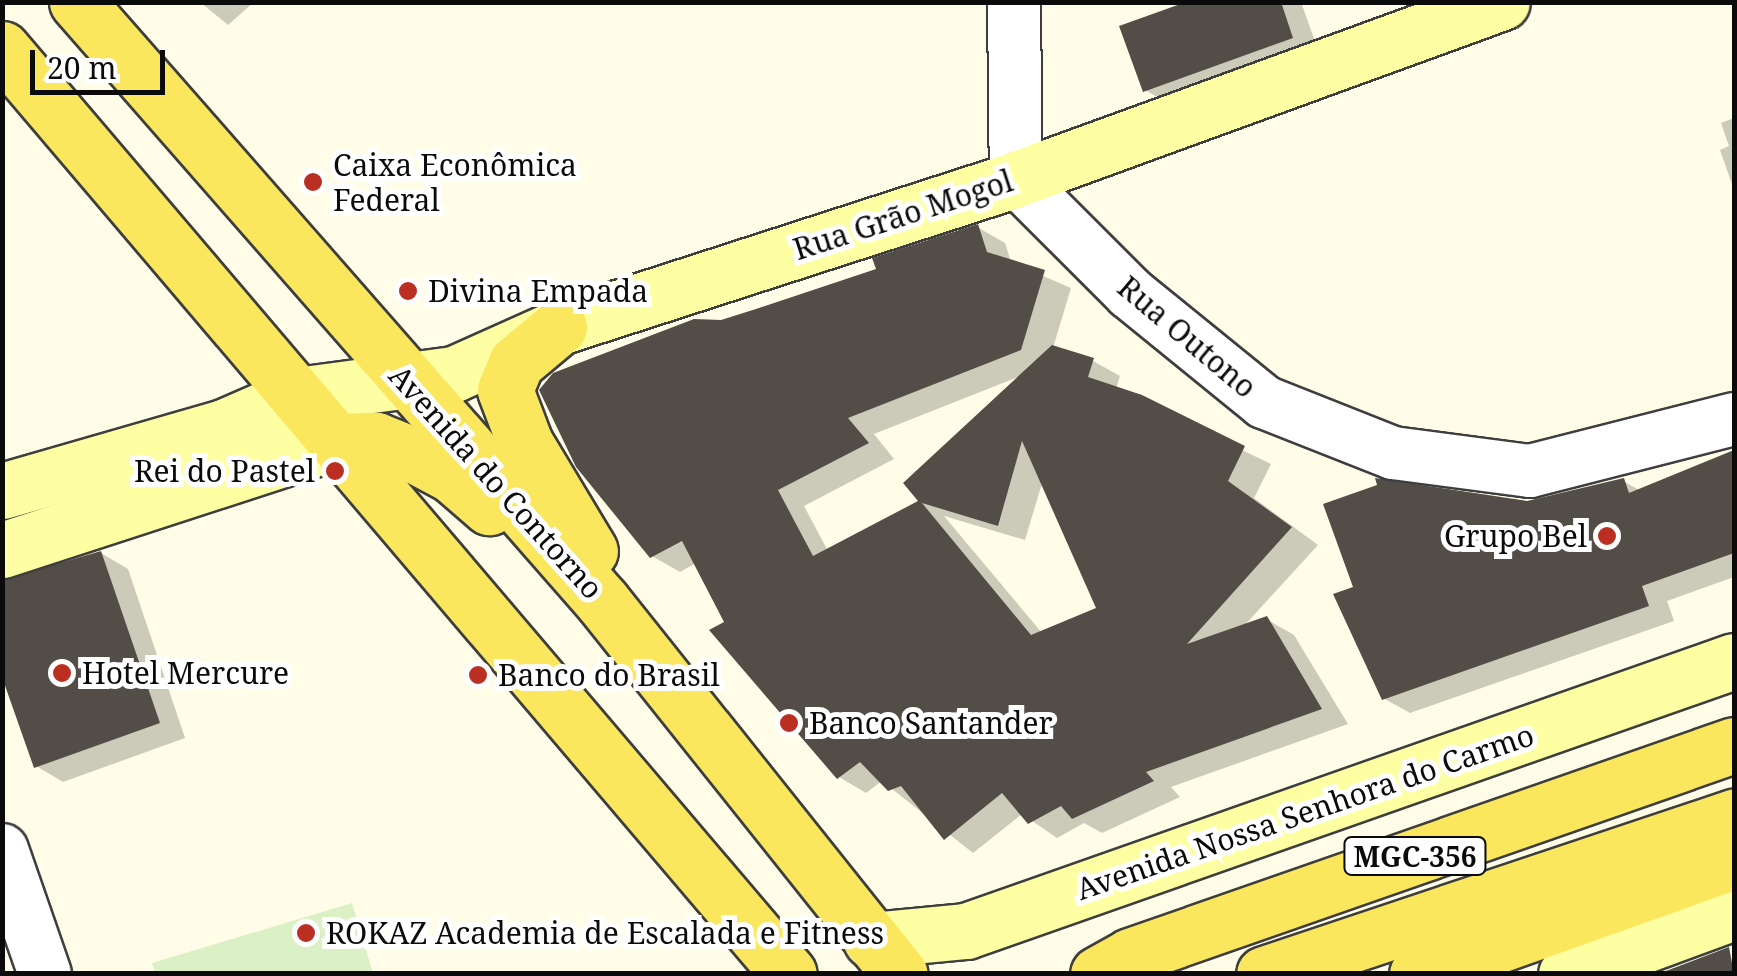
<!DOCTYPE html>
<html>
<head>
<meta charset="utf-8">
<style>
	body { margin:0 }
	#map { position:relative; width:1737px; height:976px; overflow:hidden; background:#fffde8; font-family:"Noto Serif",serif }
	div>[style] { position:absolute }
	.pitch>* { inset:0; background:#dcf0c5 }
	.shadow>* { inset:0; background:#0003 }
	.building>* { inset:0; background:#534d47 }
	.roads { filter:drop-shadow(2px 0 #3e3e3e) drop-shadow(-2px 0 #3e3e3e) drop-shadow(0 2px #3e3e3e) drop-shadow(0 -2px #3e3e3e) }
	.street>* { height:52px; margin:-26px; padding:0 26px; transform-origin:26px; border-radius:26px; background:#fff }
	.secondary>* { height:55px; margin:-27.5px; padding:0 27.5px; transform-origin:27.5px; border-radius:27.5px; background:#feffa3 }
	.primary>* { height:55px; margin:-27.5px; padding:0 27.5px; transform-origin:27.5px; border-radius:27.5px; background:#fae75d }
	.dots>* { width:28px; height:28px; translate:-50% -50%; box-sizing:border-box; border:5px solid #fff; border-radius:50% }
	span { translate:-50% -50%; white-space:nowrap; text-align:center; line-height:1.15; -webkit-text-stroke:10px #fff; paint-order:stroke }
	.shield-label span { padding:2px 8px; background:#fff; border:2px solid; border-radius:8px; -webkit-text-stroke-width:0 }
	.shield-label { font-size:28px; color:#0b0b0b; font-weight:700 }
	.poi-label { font-size:30px; color:#0b0b0b }
	.left { translate:0 -50%; text-align:left }
	.right { translate:-100% -50%; text-align:right }
	.street-label { font-size:30px; color:#0b0b0b }
	.frame { position:absolute; inset:0; border:5px solid #0b0b0b; pointer-events:none }
	.scale { position:absolute; left:30px; top:50px; width:135px; height:45px; box-sizing:border-box; border:5px solid #0b0b0b; border-top:0; padding-left:12px; font-size:30px; line-height:35px; white-space:nowrap; color:#0b0b0b; -webkit-text-stroke:8px #fff; paint-order:stroke }
</style>
</head>
<body>
<div id="map">
	<div class="pitch">
		<i style="clip-path:polygon(352px 903px,373px 973px,155px 973px,152px 963px)"></i>
	</div>
	<div class="shadow">
		<i style="clip-path:polygon(200px 2px,254px 2px,228px 25px)"></i>
		<i style="clip-path:polygon(1193px 2px,1301px 2px,1319px 53px,1171px 105px,1145px 90px)"></i>
		<i style="clip-path:polygon(1734px 118px,1734px 190px,1720px 150px,1729px 146px,1721px 123px)"></i>
		<i style="clip-path:polygon(evenodd,977px 227px,1005px 243px,1011px 262px,1071px 288px,1053px 348px,1093px 361px,1120px 376px,1116px 389px,1271px 464px,1254px 498px,1318px 545px,1243px 627px,1266px 619px,1294px 635px,1348px 724px,1171px 787px,1180px 797px,1102px 833px,1084px 823px,1057px 838px,1022px 814px,973px 853px,882px 781px,866px 793px,839px 777px,728px 623px,696px 563px,680px 572px,652px 556px,721px 323px,879px 270px,977px 227px,1023px 375px,922px 501px,828px 551px,804px 506px,894px 459px,874px 434px,1023px 375px,977px 227px,1043px 480px,1099px 609px,1042px 633px,944px 516px,1025px 540px,1043px 480px)"></i>
		<i style="clip-path:polygon(1734px 453px,1734px 577px,1667px 601px,1674px 621px,1410px 713px,1383px 698px,1356px 588px,1527px 503px,1623px 481px,1641px 491px)"></i>
		<i style="clip-path:polygon(101px 553px,128px 569px,185px 738px,63px 782px,36px 766px)"></i>
		<i style="clip-path:polygon(1729px 950px,1734px 974px,1664px 974px)"></i>
	</div>
	<div class="building">
		<i style="clip-path:polygon(1186px 2px,1281px 2px,1293px 38px,1143px 92px,1119px 26px)"></i>
		<i style="clip-path:polygon(evenodd,978px 224px,987px 252px,1045px 270px,1021px 350px,848px 418px,869px 443px,778px 490px,813px 556px,918px 501px,903px 483px,1052px 345px,1094px 358px,1088px 377px,1142px 395px,1245px 446px,1228px 481px,1292px 527px,1187px 644px,1267px 616px,1322px 709px,1146px 772px,1154px 781px,1072px 819px,1061px 806px,1028px 824px,1002px 793px,944px 840px,901px 786px,888px 791px,860px 762px,837px 779px,709px 630px,724px 622px,682px 541px,650px 558px,576px 467px,539px 390px,553px 373px,694px 319px,721px 320px,756px 309px,876px 269px,872px 258px,978px 224px,1022px 441px,1096px 608px,1031px 635px,922px 503px,998px 526px,1022px 441px)"></i>
		<i style="clip-path:polygon(1734px 450px,1734px 553px,1642px 586px,1649px 606px,1382px 700px,1333px 594px,1353px 587px,1323px 504px,1377px 485px,1375px 478px,1527px 501px,1624px 478px,1629px 493px)"></i>
		<i style="clip-path:polygon(101px 551px,160px 723px,34px 768px,2px 677px,2px 580px)"></i>
		<i style="clip-path:polygon(1729px 947px,1734px 974px,1658px 974px)"></i>
	</div>
	<div class="roads">
		<div class="street">
			<i style="left:1014px;top:2px;width:177px;rotate:89.4deg"></i>
			<i style="left:1016px;top:179px;width:161px;rotate:45deg"></i>
			<i style="left:1130px;top:293px;width:173px;rotate:39.1deg"></i>
			<i style="left:1264px;top:402px;width:139px;rotate:21.6deg"></i>
			<i style="left:1393px;top:453px;width:138px;rotate:7.5deg"></i>
			<i style="left:1530px;top:471px;width:211px;rotate:-14.3deg"></i>
			<i style="left:2px;top:850px;width:131px;rotate:70.9deg"></i>
		</div>
		<div class="secondary">
			<i style="left:2px;top:491px;width:231px;rotate:-16.1deg"></i>
			<i style="left:224px;top:427px;width:80px;rotate:-23.7deg"></i>
			<i style="left:297px;top:395px;width:158px;rotate:-7.6deg"></i>
			<i style="left:454px;top:374px;width:115px;rotate:-24.1deg"></i>
			<i style="left:559px;top:327px;width:480px;rotate:-17.9deg"></i>
			<i style="left:1016px;top:179px;width:517px;rotate:-20.01deg"></i>
			<i style="left:2px;top:550px;width:353px;rotate:-18deg"></i>
			<i style="left:871px;top:940px;width:95px;rotate:-5.4deg"></i>
			<i style="left:966px;top:931px;width:814px;rotate:-19.37deg"></i>
			<i style="left:1566px;top:974px;width:179px;rotate:-20.3deg"></i>
		</div>
		<div class="primary">
			<i style="left:77px;top:2px;width:797px;rotate:48.77deg"></i>
			<i style="left:602px;top:601px;width:477px;rotate:51.4deg"></i>
			<i style="left:2px;top:49px;width:1214px;rotate:49.61deg"></i>
			<i style="left:559px;top:327px;width:56px;rotate:140.1deg"></i>
			<i style="left:516px;top:363px;width:29px;rotate:112deg"></i>
			<i style="left:505px;top:390px;width:57px;rotate:69.3deg"></i>
			<i style="left:525px;top:443px;width:126px;rotate:59deg"></i>
			<i style="left:338px;top:441px;width:38px;rotate:-2deg"></i>
			<i style="left:376px;top:440px;width:45px;rotate:22deg"></i>
			<i style="left:418px;top:457px;width:40px;rotate:28deg"></i>
			<i style="left:453px;top:476px;width:48px;rotate:40.7deg"></i>
			<i style="left:1098px;top:974px;width:37px;rotate:-29deg"></i>
			<i style="left:1130px;top:956px;width:640px;rotate:-19.26deg"></i>
			<i style="left:1264px;top:974px;width:496px;rotate:-18.5deg"></i>
			<i style="left:1417px;top:974px;width:337px;rotate:-19.6deg"></i>
		</div>
	</div>
	<div class="dots">
		<i style="left:313px;top:182px;background:#bb2e22"></i>
		<i style="left:408px;top:291px;background:#bb2e22"></i>
		<i style="left:335px;top:471px;background:#bb2e22"></i>
		<i style="left:1607px;top:536px;background:#bb2e22"></i>
		<i style="left:62px;top:673px;background:#bb2e22"></i>
		<i style="left:478px;top:675px;background:#bb2e22"></i>
		<i style="left:789px;top:723px;background:#bb2e22"></i>
		<i style="left:306px;top:933px;background:#bb2e22"></i>
	</div>
	<div class="shield-label">
		<span style="left:1415px;top:856px">MGC-356</span>
	</div>
	<div class="poi-label">
		<span class="left" style="left:333px;top:182px">Caixa Econômica<br>Federal</span>
		<span class="left" style="left:428px;top:291px">Divina Empada</span>
		<span class="right" style="left:315px;top:471px">Rei do Pastel</span>
		<span class="right" style="left:1587px;top:536px">Grupo Bel</span>
		<span class="left" style="left:82px;top:673px">Hotel Mercure</span>
		<span class="left" style="left:498px;top:675px">Banco do Brasil</span>
		<span class="left" style="left:809px;top:723px">Banco Santander</span>
		<span class="left" style="left:326px;top:933px">ROKAZ Academia de Escalada e Fitness</span>
	</div>
	<div class="street-label">
		<span style="left:903px;top:215px;rotate:-18deg">Rua Grão Mogol</span>
		<span style="left:1187px;top:337px;rotate:40deg">Rua Outono</span>
		<span style="left:496px;top:482px;rotate:48deg">Avenida do Contorno</span>
		<span style="left:1305px;top:812px;rotate:-19deg">Avenida Nossa Senhora do Carmo</span>
	</div>
	<div class="frame"></div>
	<div class="scale">20 m</div>
</div>
</body>
</html>
